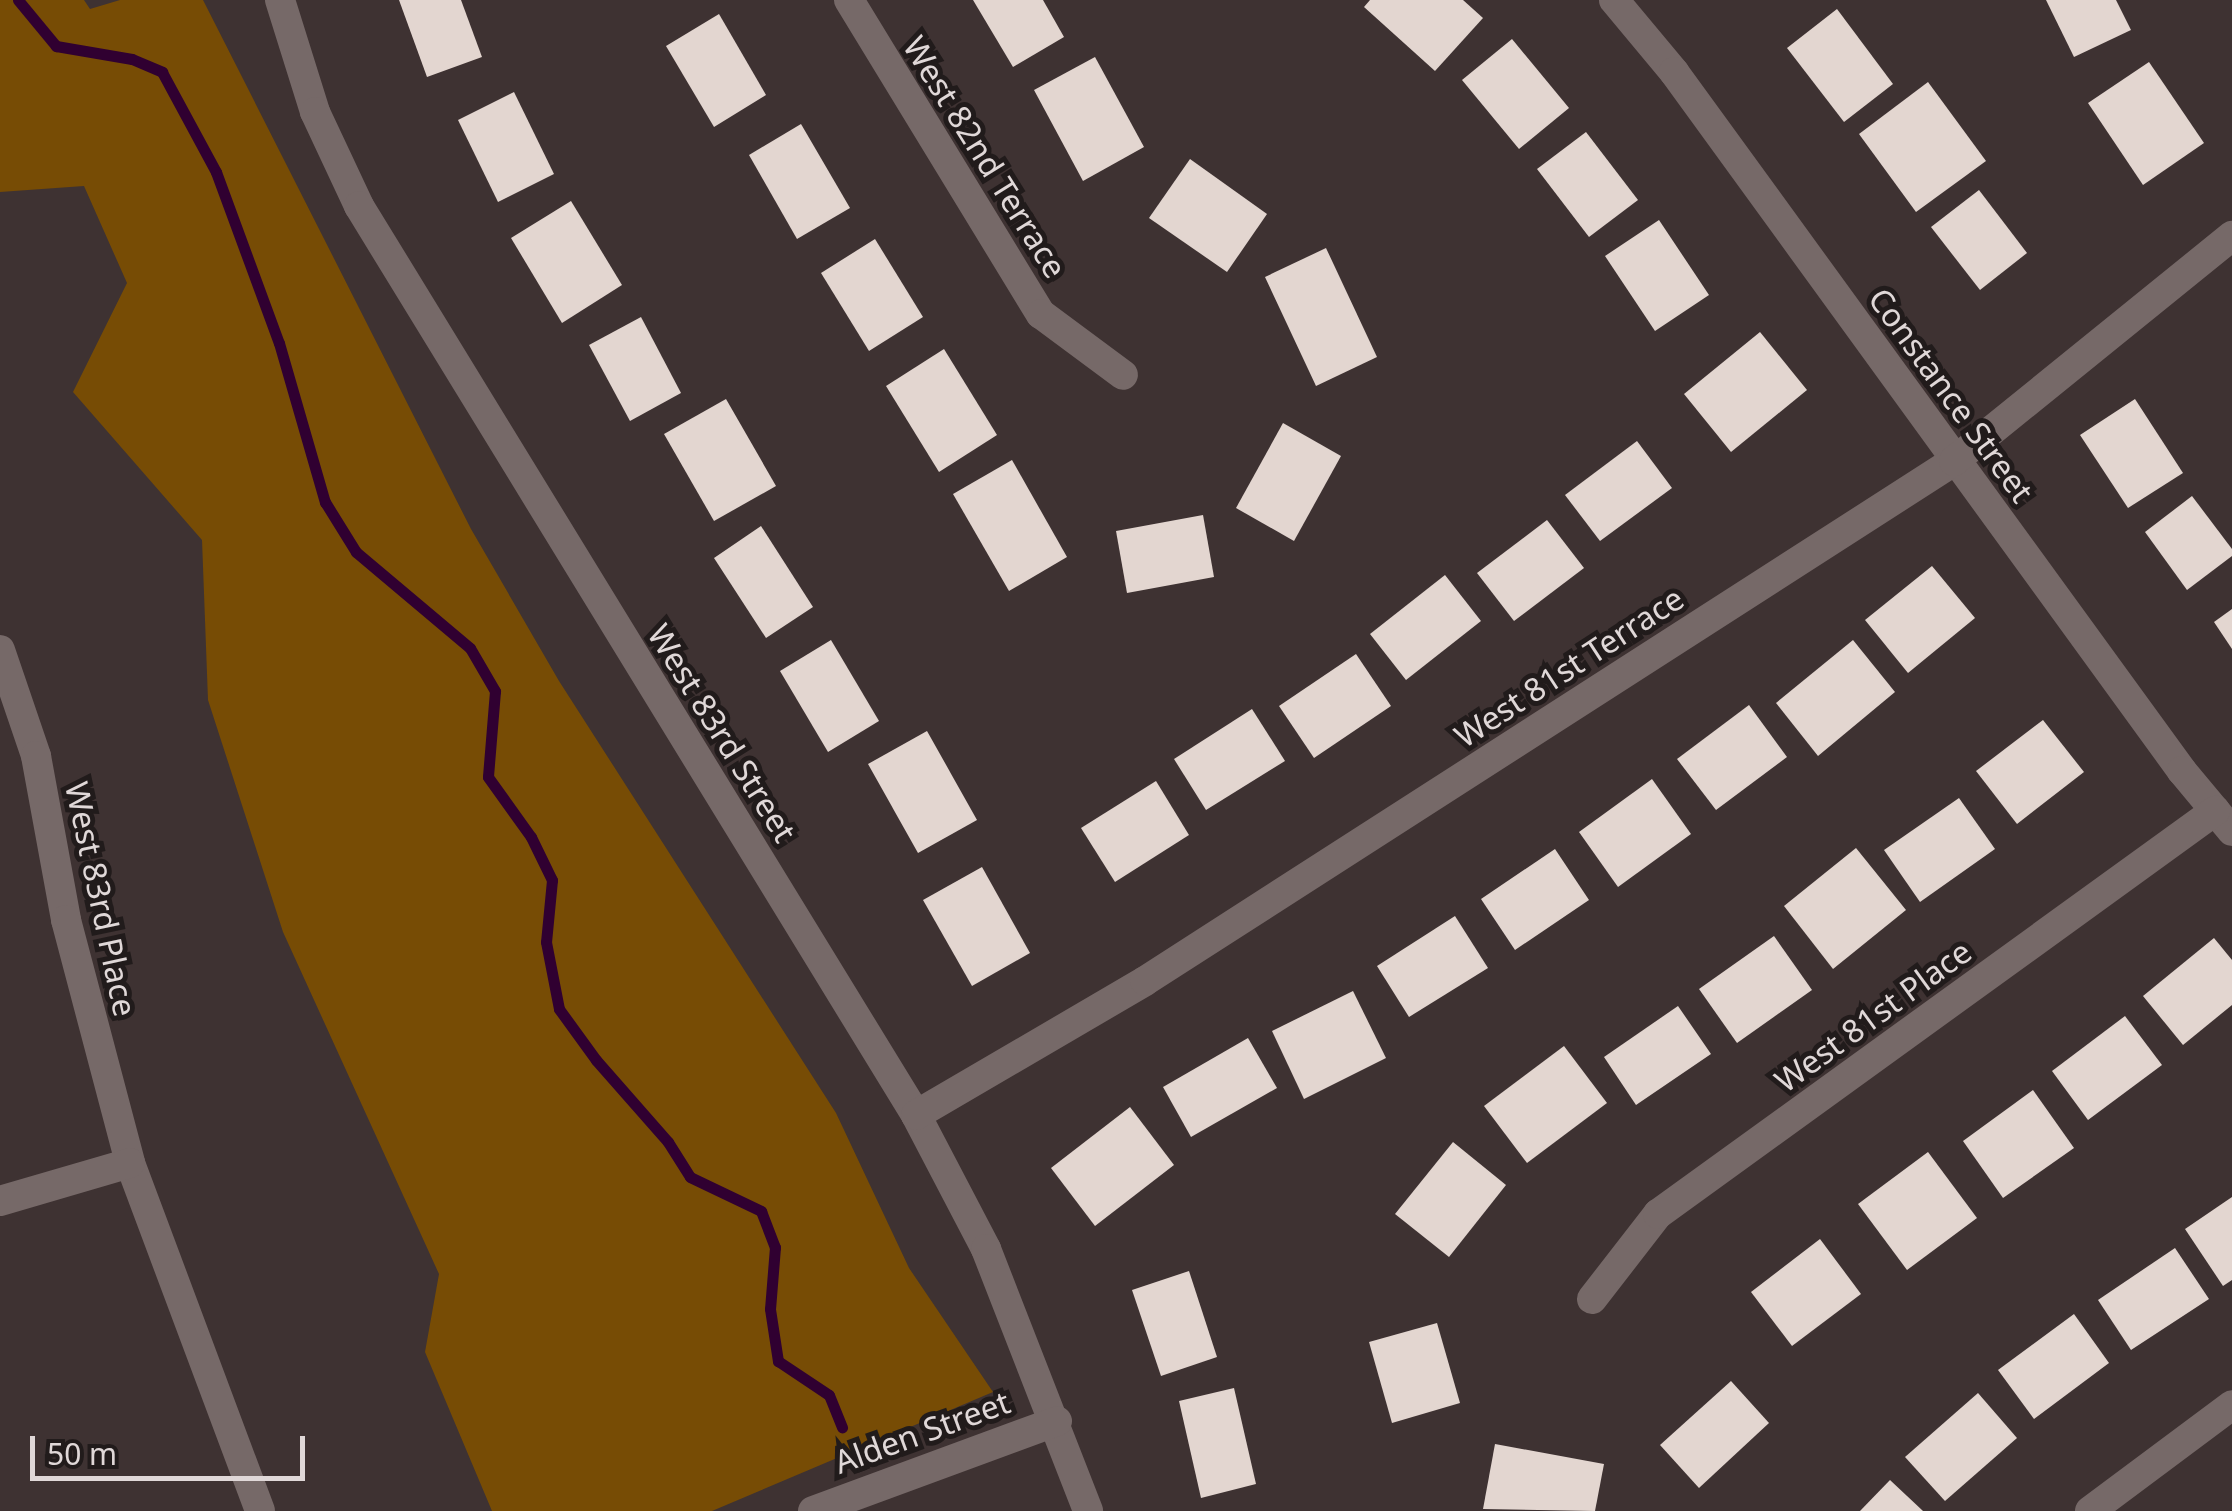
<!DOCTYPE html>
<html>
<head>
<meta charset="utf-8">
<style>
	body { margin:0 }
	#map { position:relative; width:2232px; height:1511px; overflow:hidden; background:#3e3232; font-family:"Noto Sans",sans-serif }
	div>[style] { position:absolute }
	.green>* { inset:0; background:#774c05 }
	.stream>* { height:11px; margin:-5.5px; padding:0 5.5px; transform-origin:5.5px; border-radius:5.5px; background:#300031 }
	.building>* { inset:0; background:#e3d6d0 }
	.minor>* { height:30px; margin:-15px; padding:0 15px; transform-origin:15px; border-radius:15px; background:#766968 }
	span { translate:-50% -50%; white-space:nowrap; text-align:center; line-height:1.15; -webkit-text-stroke:10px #211b1b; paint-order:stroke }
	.street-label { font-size:32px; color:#e0d8d8 }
	.scale { position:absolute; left:30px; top:1436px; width:275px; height:45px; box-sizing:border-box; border:5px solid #e0d8d8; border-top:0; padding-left:12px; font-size:30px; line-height:35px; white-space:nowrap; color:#e0d8d8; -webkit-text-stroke:8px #211b1b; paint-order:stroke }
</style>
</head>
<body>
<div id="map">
	<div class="green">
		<i style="clip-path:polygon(0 0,84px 0,90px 9px,120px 0,203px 0,471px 529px,559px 681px,836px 1113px,909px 1268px,993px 1392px,712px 1511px,492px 1511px,425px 1352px,439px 1274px,283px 932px,208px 700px,202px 540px,73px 392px,127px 283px,84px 186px,0 192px)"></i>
	</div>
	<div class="stream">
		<i style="left:18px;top:0;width:60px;rotate:50.4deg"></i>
		<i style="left:56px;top:46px;width:77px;rotate:9.7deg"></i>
		<i style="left:132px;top:59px;width:33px;rotate:23deg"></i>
		<i style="left:162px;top:72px;width:114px;rotate:61.6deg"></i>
		<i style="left:216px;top:172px;width:182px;rotate:69.8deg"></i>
		<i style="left:279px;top:343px;width:166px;rotate:73.9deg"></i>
		<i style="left:325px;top:502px;width:59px;rotate:58.2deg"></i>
		<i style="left:356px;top:552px;width:149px;rotate:40.1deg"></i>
		<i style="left:470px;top:648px;width:50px;rotate:59.8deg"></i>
		<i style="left:495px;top:691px;width:86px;rotate:94.7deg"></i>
		<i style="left:488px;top:777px;width:74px;rotate:54.4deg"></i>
		<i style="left:531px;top:837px;width:48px;rotate:64deg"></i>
		<i style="left:552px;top:880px;width:62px;rotate:95.5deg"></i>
		<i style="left:546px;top:942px;width:68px;rotate:79deg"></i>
		<i style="left:559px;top:1009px;width:63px;rotate:54deg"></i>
		<i style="left:596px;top:1060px;width:109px;rotate:48.7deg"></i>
		<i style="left:668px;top:1142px;width:41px;rotate:57.8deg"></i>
		<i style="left:690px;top:1177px;width:79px;rotate:25.6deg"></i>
		<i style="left:761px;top:1211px;width:39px;rotate:69deg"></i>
		<i style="left:775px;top:1247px;width:62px;rotate:94.6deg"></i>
		<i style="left:770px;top:1309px;width:53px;rotate:81.3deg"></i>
		<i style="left:778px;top:1361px;width:61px;rotate:33.7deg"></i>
		<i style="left:829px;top:1395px;width:35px;rotate:68deg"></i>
	</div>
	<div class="building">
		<i style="clip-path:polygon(399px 0,461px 0,482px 57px,427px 77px)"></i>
		<i style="clip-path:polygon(973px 0,1043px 0,1064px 37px,1013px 67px)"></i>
		<i style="clip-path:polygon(1370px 0,1463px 0,1483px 18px,1435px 71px,1364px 7px)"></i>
		<i style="clip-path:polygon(2046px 0,2116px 0,2131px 30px,2074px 57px)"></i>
		<i style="clip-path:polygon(1837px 9px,1893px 84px,1844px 122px,1787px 48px)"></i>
		<i style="clip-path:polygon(719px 14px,766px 95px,714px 127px,666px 46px)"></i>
		<i style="clip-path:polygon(1512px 39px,1569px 108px,1519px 149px,1462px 80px)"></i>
		<i style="clip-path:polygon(1095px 57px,1144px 147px,1083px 181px,1034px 90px)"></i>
		<i style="clip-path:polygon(2149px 62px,2204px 143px,2143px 185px,2088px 103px)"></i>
		<i style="clip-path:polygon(1928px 82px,1986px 161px,1916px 212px,1859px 134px)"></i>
		<i style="clip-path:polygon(514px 92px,554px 174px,498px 202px,458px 120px)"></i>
		<i style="clip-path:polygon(801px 124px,850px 208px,797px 239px,749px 155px)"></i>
		<i style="clip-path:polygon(1586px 132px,1638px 200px,1589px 237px,1537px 169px)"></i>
		<i style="clip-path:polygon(1190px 159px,1267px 214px,1227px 272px,1149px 218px)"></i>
		<i style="clip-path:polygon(1979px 190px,2027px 253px,1980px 290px,1931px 227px)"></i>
		<i style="clip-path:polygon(571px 201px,622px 285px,562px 323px,511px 238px)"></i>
		<i style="clip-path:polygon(1659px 220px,1709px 295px,1655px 331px,1605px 256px)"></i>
		<i style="clip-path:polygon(875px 239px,923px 317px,869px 351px,821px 273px)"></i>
		<i style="clip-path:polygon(1326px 248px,1377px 357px,1316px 386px,1265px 277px)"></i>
		<i style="clip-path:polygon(641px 317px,681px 393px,630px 421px,589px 345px)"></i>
		<i style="clip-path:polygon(1760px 332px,1807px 390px,1731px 452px,1684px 394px)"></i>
		<i style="clip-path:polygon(944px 349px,997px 435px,939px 472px,886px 386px)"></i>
		<i style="clip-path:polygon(726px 399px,776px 486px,714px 521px,664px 434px)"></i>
		<i style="clip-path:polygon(2135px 399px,2183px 473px,2128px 508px,2080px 435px)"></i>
		<i style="clip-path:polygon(1283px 423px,1341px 456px,1294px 541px,1236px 508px)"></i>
		<i style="clip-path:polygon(1637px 441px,1672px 488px,1600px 541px,1565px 495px)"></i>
		<i style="clip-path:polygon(1012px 460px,1067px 557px,1009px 591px,953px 494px)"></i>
		<i style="clip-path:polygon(2192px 496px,2232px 549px,2232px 556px,2187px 590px,2145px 532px)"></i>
		<i style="clip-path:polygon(1203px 515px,1214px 577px,1127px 593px,1116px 531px)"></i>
		<i style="clip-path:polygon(1547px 520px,1584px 568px,1514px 621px,1477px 573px)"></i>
		<i style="clip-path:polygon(761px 526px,813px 607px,766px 638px,714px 558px)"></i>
		<i style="clip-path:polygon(1932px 566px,1975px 618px,1908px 673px,1865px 620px)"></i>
		<i style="clip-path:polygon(1445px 575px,1481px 621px,1406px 680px,1370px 634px)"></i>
		<i style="clip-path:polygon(2232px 609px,2232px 649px,2214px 622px)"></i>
		<i style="clip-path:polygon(831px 640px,879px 721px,828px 752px,780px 671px)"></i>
		<i style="clip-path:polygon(1853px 640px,1895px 692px,1818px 756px,1776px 703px)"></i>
		<i style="clip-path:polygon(1356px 654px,1391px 706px,1314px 758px,1279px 706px)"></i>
		<i style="clip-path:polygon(1749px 705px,1787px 757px,1716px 810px,1677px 759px)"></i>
		<i style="clip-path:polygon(1252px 709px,1285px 761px,1206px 810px,1174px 759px)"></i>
		<i style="clip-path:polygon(2043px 720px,2084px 772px,2017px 824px,1976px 771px)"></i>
		<i style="clip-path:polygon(927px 731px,977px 820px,918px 853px,868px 764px)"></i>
		<i style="clip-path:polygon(1652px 779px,1691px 834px,1618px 887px,1579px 832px)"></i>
		<i style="clip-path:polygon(1156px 781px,1189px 835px,1115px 882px,1081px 828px)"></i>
		<i style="clip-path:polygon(1959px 798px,1995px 849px,1920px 902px,1884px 850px)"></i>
		<i style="clip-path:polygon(1856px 848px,1906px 910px,1833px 969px,1784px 906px)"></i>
		<i style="clip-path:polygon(1555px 849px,1589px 900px,1515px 950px,1481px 899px)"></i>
		<i style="clip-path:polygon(982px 867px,1030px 953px,972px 986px,923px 900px)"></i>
		<i style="clip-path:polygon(1455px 916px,1488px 968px,1409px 1017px,1377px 966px)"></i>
		<i style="clip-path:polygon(1774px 936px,1812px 990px,1737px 1043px,1699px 989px)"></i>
		<i style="clip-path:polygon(2214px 938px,2232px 960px,2232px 1005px,2183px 1045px,2143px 996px)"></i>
		<i style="clip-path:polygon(1353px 991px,1386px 1058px,1304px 1099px,1272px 1031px)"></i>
		<i style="clip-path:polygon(1678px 1006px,1711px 1054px,1636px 1105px,1604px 1057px)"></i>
		<i style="clip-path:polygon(2125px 1016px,2162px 1065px,2088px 1120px,2052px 1071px)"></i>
		<i style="clip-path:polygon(1248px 1038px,1277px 1088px,1191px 1137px,1163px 1087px)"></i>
		<i style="clip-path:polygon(1564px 1046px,1607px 1103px,1527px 1163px,1484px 1106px)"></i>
		<i style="clip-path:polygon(2033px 1090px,2074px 1148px,2003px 1198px,1963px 1141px)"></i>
		<i style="clip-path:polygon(1130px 1107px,1174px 1165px,1095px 1226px,1051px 1168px)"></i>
		<i style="clip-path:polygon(1453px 1142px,1506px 1185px,1449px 1257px,1395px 1214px)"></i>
		<i style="clip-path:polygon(1928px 1152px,1977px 1218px,1907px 1270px,1858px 1204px)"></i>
		<i style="clip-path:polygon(2232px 1197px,2232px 1280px,2223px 1286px,2185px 1229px)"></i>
		<i style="clip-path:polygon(1820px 1239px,1861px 1294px,1792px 1346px,1751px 1292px)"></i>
		<i style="clip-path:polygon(2175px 1248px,2209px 1299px,2131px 1350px,2098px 1300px)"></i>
		<i style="clip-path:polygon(1189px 1271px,1217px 1357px,1161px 1376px,1132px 1290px)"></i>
		<i style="clip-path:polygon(2074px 1314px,2109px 1363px,2034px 1419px,1998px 1370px)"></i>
		<i style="clip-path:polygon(1437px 1323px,1460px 1403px,1392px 1423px,1369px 1342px)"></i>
		<i style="clip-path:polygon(1731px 1381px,1769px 1423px,1699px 1488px,1660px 1445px)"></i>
		<i style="clip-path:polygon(1234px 1388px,1256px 1484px,1201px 1498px,1179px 1401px)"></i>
		<i style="clip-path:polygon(1978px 1393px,2017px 1438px,1945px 1501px,1905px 1457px)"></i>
		<i style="clip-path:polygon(1495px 1444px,1604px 1464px,1595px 1511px,1483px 1509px)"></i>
		<i style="clip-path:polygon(1890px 1480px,1923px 1511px,1860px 1511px)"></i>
	</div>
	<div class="minor">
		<i style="left:280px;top:0;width:117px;rotate:72.6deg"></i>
		<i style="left:315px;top:112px;width:104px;rotate:64.9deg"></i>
		<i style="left:359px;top:206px;width:1066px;rotate:58.5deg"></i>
		<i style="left:916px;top:1115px;width:151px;rotate:62.4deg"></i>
		<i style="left:986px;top:1249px;width:281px;rotate:68.7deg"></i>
		<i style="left:849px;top:0;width:368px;rotate:58.6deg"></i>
		<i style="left:1041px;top:314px;width:102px;rotate:36.6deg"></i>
		<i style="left:1614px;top:0;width:94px;rotate:50.2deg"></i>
		<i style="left:1674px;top:72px;width:864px;rotate:53.99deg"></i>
		<i style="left:2182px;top:771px;width:78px;rotate:50.2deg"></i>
		<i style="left:0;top:650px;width:112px;rotate:71.2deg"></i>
		<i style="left:36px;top:756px;width:167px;rotate:79.6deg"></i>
		<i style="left:66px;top:920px;width:251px;rotate:75.2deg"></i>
		<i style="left:130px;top:1163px;width:371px;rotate:69.5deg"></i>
		<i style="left:916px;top:1115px;width:265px;rotate:-30.3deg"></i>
		<i style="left:1145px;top:981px;width:962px;rotate:-32.73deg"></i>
		<i style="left:1954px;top:461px;width:358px;rotate:-39deg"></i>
		<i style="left:0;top:1201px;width:135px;rotate:-16.3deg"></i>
		<i style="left:1592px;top:1299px;width:108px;rotate:-52.2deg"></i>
		<i style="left:1658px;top:1214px;width:688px;rotate:-35.89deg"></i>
		<i style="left:813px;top:1511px;width:260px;rotate:-20.2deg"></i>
		<i style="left:2090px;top:1511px;width:177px;rotate:-36.7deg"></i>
	</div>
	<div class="street-label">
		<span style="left:985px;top:157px;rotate:58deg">West 82nd Terrace</span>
		<span style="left:1951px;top:395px;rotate:54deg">Constance Street</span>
		<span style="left:1569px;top:667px;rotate:-33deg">West 81st Terrace</span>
		<span style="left:722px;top:733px;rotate:58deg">West 83rd Street</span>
		<span style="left:101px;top:899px;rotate:78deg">West 83rd Place</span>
		<span style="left:1873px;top:1016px;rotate:-36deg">West 81st Place</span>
		<span style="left:922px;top:1432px;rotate:-20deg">Alden Street</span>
	</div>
	<div class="scale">50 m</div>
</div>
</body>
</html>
